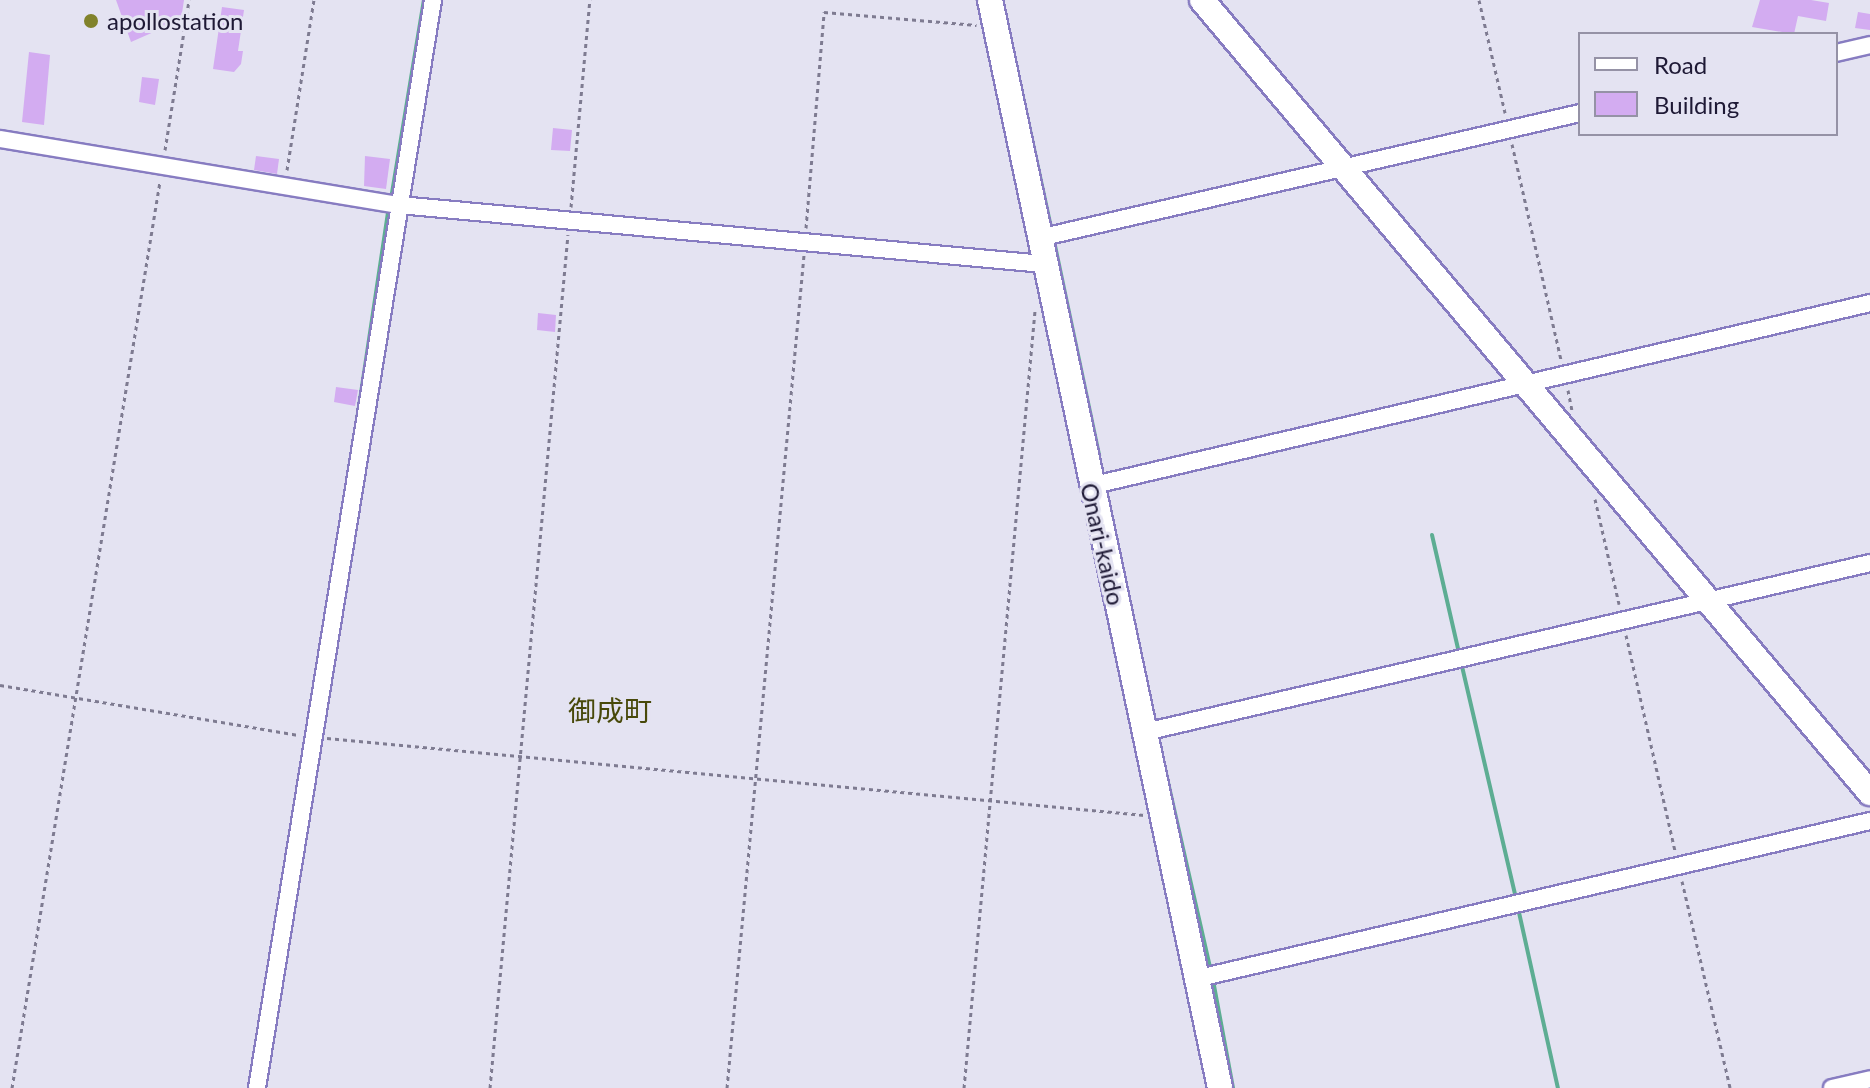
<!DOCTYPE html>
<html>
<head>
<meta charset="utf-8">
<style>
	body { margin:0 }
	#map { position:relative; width:1870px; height:1088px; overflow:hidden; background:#e4e3f2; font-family:Lato,"Noto Sans JP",sans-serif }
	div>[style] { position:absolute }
	.stream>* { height:4px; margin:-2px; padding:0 2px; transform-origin:2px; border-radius:2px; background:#5dad93 }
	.building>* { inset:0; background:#d3acf1 }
	.path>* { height:3px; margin-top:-1.5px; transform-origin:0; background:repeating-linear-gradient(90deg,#7e7b91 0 4px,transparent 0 8px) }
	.roads { filter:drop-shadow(2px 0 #877cc1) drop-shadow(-2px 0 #877cc1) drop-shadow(0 2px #877cc1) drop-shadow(0 -2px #877cc1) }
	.street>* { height:16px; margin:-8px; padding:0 8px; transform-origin:8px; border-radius:8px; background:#fff }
	.secondary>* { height:24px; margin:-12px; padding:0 12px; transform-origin:12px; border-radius:12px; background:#fff }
	.dots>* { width:22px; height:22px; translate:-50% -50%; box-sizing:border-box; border:4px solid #e4e3f2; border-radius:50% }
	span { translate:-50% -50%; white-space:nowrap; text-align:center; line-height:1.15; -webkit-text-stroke:6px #e4e3f2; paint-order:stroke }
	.poi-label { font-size:24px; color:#1e1935 }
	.left { translate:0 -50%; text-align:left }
	.street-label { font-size:24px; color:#1e1935 }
	.quarter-label { font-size:28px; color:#48490a }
	.legend { position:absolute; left:1578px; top:32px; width:260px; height:104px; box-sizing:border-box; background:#e4e3f2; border:2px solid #9592a6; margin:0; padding:10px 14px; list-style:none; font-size:24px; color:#1e1935 }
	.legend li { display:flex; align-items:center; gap:16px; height:40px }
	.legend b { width:40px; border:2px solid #9592a6 }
</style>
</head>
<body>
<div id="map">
	<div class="stream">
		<i style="left:1004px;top:10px;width:227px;rotate:77.8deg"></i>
		<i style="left:391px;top:199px;width:202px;rotate:-80.6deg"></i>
		<i style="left:1054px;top:241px;width:219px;rotate:78.1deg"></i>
		<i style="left:354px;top:440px;width:236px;rotate:-81.5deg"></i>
		<i style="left:1432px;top:535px;width:121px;rotate:77.1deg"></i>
		<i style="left:1461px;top:662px;width:243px;rotate:76.9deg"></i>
		<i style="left:1157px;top:734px;width:243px;rotate:77.2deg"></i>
		<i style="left:1518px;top:908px;width:184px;rotate:77.5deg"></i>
		<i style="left:273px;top:941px;width:207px;rotate:-80.8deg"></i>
		<i style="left:1213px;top:980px;width:110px;rotate:79.5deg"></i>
	</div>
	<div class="building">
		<i style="clip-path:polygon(116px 0,184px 0,181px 20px,131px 42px)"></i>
		<i style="clip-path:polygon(1760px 0,1811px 0,1829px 3px,1826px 21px,1798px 16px,1794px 34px,1752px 27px)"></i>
		<i style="clip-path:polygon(222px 7px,244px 10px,238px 51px,243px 51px,241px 64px,234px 72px,213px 69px)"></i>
		<i style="clip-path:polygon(1858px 12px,1870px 14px,1870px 30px,1855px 28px)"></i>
		<i style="clip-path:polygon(29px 52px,50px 55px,44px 125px,22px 122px)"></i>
		<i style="clip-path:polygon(142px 77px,159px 79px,155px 105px,139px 102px)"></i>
		<i style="clip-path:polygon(553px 128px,572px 130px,570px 151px,551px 150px)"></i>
		<i style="clip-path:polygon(256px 156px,279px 159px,277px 174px,254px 170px)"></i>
		<i style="clip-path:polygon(365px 156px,390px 159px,386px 189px,364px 186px)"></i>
		<i style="clip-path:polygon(538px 313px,556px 315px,555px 332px,537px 330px)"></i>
		<i style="clip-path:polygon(336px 387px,358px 390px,355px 406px,334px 402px)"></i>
	</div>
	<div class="path">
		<i style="left:1479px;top:0;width:116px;rotate:77deg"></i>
		<i style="left:1512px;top:144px;width:221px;rotate:77.2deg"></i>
		<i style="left:165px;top:150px;width:152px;rotate:-80.9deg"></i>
		<i style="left:287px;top:170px;width:172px;rotate:-81deg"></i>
		<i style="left:571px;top:207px;width:208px;rotate:-84.8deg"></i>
		<i style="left:806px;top:228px;width:217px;rotate:-85.2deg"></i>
		<i style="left:824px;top:12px;width:153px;rotate:4.9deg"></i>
		<i style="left:1568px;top:390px;width:20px;rotate:79deg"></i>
		<i style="left:1595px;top:499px;width:108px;rotate:77.1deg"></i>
		<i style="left:1626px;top:635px;width:221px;rotate:77.2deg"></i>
		<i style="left:0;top:685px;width:304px;rotate:9.5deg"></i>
		<i style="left:327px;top:738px;width:821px;rotate:5.38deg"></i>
		<i style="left:1682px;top:881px;width:212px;rotate:76.9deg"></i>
		<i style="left:12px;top:1088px;width:919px;rotate:-80.73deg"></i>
		<i style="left:490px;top:1088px;width:857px;rotate:-84.78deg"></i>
		<i style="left:727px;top:1088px;width:837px;rotate:-84.72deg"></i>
		<i style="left:964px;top:1088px;width:780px;rotate:-84.78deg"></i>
	</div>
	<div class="roads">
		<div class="street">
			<i style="left:1836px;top:53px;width:35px;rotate:-13deg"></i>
			<i style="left:0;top:139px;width:404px;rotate:9.4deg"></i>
			<i style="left:399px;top:205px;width:647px;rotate:5.23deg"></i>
			<i style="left:1039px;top:238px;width:555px;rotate:-13.01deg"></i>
			<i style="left:1090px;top:486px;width:801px;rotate:-13.2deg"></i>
			<i style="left:1145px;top:732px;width:744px;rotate:-13.12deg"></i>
			<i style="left:1199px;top:978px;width:689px;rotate:-13.17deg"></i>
			<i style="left:257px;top:1088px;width:1102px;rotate:-80.81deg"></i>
			<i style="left:1832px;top:1088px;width:39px;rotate:-13deg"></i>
		</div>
		<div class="secondary">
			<i style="left:990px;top:0;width:1112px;rotate:78.06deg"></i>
			<i style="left:1202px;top:0;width:1037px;rotate:49.89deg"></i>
		</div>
	</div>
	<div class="dots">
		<i style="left:91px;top:21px;background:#81822b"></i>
	</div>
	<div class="poi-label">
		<span class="left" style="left:107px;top:21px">apollostation</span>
	</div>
	<div class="street-label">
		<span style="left:1103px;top:544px;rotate:77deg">Onari-kaido</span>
	</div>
	<div class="quarter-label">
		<span style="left:610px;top:710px">御成町</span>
	</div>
	<ul class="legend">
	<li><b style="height:10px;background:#fff"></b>Road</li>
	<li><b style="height:22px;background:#d3acf1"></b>Building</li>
	</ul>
</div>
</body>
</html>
